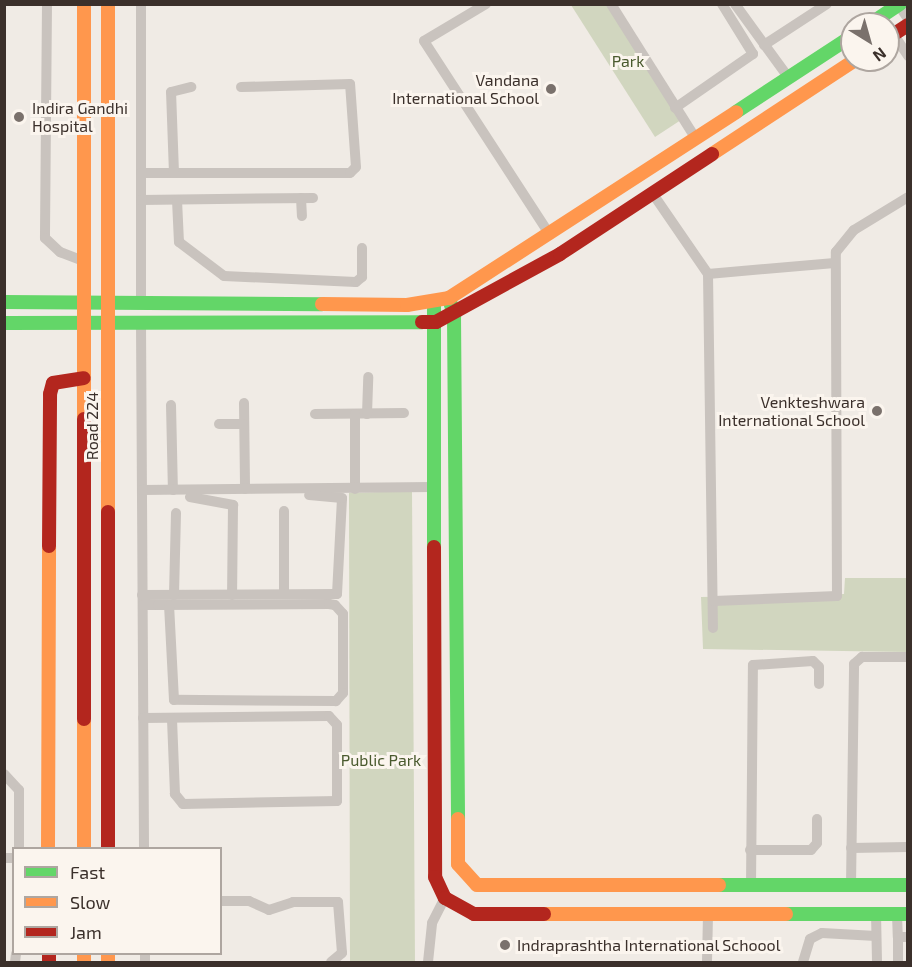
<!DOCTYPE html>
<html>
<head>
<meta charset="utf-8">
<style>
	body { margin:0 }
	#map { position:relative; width:912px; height:967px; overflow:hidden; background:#f0ebe5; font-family:"Exo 2",sans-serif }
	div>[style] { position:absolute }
	.green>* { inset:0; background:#d1d6bf }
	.street>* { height:10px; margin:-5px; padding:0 5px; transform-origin:5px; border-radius:5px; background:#c9c3be }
	.fast>* { height:14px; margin:-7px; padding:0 7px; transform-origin:7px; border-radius:7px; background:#63d668 }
	.slow>* { height:14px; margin:-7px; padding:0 7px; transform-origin:7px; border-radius:7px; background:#ff974d }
	.jam>* { height:14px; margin:-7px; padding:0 7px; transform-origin:7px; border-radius:7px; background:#b3261e }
	.dots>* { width:16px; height:16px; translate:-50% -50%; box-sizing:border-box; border:3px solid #fbf5ee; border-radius:50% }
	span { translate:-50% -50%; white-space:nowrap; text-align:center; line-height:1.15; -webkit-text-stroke:6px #fbf5ee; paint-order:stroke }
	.park-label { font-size:16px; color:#4a5a2e }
	.poi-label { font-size:16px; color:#3b302b }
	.right { translate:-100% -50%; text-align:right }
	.left { translate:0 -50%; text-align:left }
	.street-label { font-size:16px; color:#3b302b }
	.frame { position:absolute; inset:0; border:6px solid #3b302b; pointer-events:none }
	.legend { position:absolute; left:12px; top:847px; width:210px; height:108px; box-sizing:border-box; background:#fbf5ee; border:2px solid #aea6a0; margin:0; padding:8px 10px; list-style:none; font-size:18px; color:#3b302b }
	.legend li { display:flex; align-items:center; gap:12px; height:30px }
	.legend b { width:30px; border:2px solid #aea6a0 }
	.north { position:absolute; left:840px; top:12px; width:60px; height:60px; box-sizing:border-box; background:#fbf5ee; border:2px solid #aea6a0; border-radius:50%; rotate:143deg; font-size:16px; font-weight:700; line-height:24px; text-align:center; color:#3b302b }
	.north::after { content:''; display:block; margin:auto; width:21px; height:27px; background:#7a716c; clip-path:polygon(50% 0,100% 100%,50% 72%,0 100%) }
</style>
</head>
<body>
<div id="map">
	<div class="green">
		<i style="clip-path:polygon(571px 5px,612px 5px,684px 118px,655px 137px)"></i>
		<i style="clip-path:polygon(412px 491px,415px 962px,350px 962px,349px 493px)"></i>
		<i style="clip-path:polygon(845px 578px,907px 578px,907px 652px,703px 649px,701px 597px,844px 594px)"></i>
	</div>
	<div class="street">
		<i style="left:47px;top:4px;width:234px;rotate:90.5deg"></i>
		<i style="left:45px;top:238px;width:21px;rotate:43deg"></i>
		<i style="left:60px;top:252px;width:26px;rotate:21deg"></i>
		<i style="left:141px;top:4px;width:298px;rotate:90deg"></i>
		<i style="left:486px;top:4px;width:72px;rotate:149.2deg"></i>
		<i style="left:424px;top:41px;width:231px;rotate:57deg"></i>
		<i style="left:611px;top:4px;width:160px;rotate:57.8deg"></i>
		<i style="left:735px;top:4px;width:90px;rotate:54deg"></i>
		<i style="left:898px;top:4px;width:18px;rotate:56deg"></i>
		<i style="left:888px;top:26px;width:36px;rotate:56deg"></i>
		<i style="left:764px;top:45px;width:75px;rotate:-33.1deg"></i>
		<i style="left:675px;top:108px;width:95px;rotate:-34.7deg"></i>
		<i style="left:753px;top:54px;width:59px;rotate:-121.8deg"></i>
		<i style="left:141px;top:173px;width:209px"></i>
		<i style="left:350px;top:173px;width:8px;rotate:-45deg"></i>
		<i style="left:356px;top:167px;width:83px;rotate:-94.1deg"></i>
		<i style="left:350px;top:84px;width:109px;rotate:178.4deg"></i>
		<i style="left:174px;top:173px;width:81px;rotate:-92.1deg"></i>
		<i style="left:171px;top:92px;width:21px;rotate:-14deg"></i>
		<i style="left:653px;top:194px;width:97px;rotate:55.5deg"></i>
		<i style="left:708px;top:274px;width:354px;rotate:89.2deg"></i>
		<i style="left:301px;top:198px;width:18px;rotate:87deg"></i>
		<i style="left:141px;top:200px;width:172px;rotate:-0.7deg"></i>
		<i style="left:177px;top:200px;width:42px;rotate:87.3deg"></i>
		<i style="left:179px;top:242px;width:56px;rotate:37.1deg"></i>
		<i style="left:224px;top:276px;width:132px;rotate:2.6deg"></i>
		<i style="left:356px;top:282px;width:8px;rotate:-40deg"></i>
		<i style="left:362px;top:277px;width:29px;rotate:-90deg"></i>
		<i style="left:708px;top:274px;width:127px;rotate:-5deg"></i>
		<i style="left:141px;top:324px;width:524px;rotate:89.67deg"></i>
		<i style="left:244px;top:403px;width:86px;rotate:89.3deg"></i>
		<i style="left:171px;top:405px;width:85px;rotate:88.7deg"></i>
		<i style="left:315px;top:414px;width:89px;rotate:-0.6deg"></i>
		<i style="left:355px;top:414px;width:75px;rotate:90deg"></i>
		<i style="left:367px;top:414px;width:37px;rotate:-88deg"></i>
		<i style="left:219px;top:424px;width:24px"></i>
		<i style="left:142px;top:490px;width:290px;rotate:-0.6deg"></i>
		<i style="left:190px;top:497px;width:44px;rotate:10.5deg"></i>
		<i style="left:233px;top:505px;width:90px;rotate:90.6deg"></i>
		<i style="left:284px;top:511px;width:83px;rotate:90deg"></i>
		<i style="left:142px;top:595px;width:195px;rotate:-0.3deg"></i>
		<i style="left:337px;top:594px;width:96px;rotate:-87deg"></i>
		<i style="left:342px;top:498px;width:33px;rotate:-175deg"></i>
		<i style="left:174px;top:595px;width:82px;rotate:-88.6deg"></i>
		<i style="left:714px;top:601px;width:123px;rotate:-2.3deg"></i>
		<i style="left:837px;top:596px;width:344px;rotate:-90.2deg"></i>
		<i style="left:836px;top:252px;width:28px;rotate:-51deg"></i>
		<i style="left:854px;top:230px;width:63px;rotate:-31.4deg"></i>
		<i style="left:143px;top:605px;width:15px"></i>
		<i style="left:158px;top:605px;width:171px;rotate:-0.3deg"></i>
		<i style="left:329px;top:604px;width:6px;rotate:9deg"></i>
		<i style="left:335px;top:605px;width:12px;rotate:48deg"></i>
		<i style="left:343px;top:614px;width:79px;rotate:90deg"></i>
		<i style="left:343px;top:693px;width:11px;rotate:131deg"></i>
		<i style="left:336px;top:701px;width:162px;rotate:-179.6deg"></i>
		<i style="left:174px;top:700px;width:95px;rotate:-93deg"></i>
		<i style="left:143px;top:718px;width:186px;rotate:-0.6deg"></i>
		<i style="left:329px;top:716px;width:12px;rotate:48deg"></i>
		<i style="left:337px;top:725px;width:76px;rotate:90deg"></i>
		<i style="left:337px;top:801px;width:154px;rotate:178.9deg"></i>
		<i style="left:183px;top:804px;width:13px;rotate:-129deg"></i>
		<i style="left:175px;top:794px;width:76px;rotate:-92.3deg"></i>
		<i style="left:4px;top:774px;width:22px;rotate:47deg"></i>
		<i style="left:19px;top:790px;width:58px;rotate:90deg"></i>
		<i style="left:851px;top:848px;width:57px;rotate:-1deg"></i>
		<i style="left:750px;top:850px;width:61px"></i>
		<i style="left:811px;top:850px;width:9px;rotate:-49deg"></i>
		<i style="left:817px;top:843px;width:24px;rotate:-90deg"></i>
		<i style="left:4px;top:858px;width:10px"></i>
		<i style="left:851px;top:885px;width:221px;rotate:-89.2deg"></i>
		<i style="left:854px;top:664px;width:11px;rotate:-41deg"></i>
		<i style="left:862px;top:657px;width:46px"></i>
		<i style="left:751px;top:886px;width:221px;rotate:-89.5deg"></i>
		<i style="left:753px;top:665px;width:60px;rotate:-3.8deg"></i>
		<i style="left:813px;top:661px;width:8px;rotate:45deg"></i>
		<i style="left:819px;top:667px;width:17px;rotate:90deg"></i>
		<i style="left:220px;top:901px;width:29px"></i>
		<i style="left:249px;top:901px;width:22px;rotate:24deg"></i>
		<i style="left:269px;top:910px;width:25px;rotate:-18deg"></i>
		<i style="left:293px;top:902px;width:45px"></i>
		<i style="left:338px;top:902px;width:51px;rotate:85.5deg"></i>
		<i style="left:342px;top:953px;width:14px;rotate:141deg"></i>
		<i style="left:876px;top:913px;width:49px;rotate:88.8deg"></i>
		<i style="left:897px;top:914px;width:23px;rotate:88deg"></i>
		<i style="left:145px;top:954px;width:8px;rotate:90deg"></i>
		<i style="left:15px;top:962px;width:8px;rotate:-83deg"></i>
		<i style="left:428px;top:962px;width:39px;rotate:-84deg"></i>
		<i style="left:432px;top:923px;width:28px;rotate:-63deg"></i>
		<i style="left:707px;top:962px;width:48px;rotate:-88.8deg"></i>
		<i style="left:803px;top:962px;width:24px;rotate:-73deg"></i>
		<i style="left:810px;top:939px;width:13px;rotate:-27deg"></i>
		<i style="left:822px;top:933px;width:54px;rotate:3.2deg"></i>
		<i style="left:898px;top:962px;width:25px;rotate:-90deg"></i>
		<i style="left:898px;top:937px;width:10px"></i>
	</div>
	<div class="fast">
		<i style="left:870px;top:24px;width:36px;rotate:-34deg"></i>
		<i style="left:736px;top:112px;width:139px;rotate:-33.2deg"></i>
		<i style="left:449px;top:298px;width:19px;rotate:74deg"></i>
		<i style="left:454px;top:316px;width:503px;rotate:89.54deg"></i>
		<i style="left:4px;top:302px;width:318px;rotate:0.4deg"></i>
		<i style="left:434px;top:302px;width:245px;rotate:90deg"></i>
		<i style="left:4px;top:323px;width:418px;rotate:-0.1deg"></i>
		<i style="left:719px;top:885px;width:189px"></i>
		<i style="left:786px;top:914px;width:122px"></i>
	</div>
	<div class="slow">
		<i style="left:84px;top:4px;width:415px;rotate:90deg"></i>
		<i style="left:108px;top:4px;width:508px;rotate:90deg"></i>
		<i style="left:712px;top:154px;width:171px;rotate:-33.3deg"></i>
		<i style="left:322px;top:304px;width:85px;rotate:0.7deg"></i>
		<i style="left:407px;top:305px;width:43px;rotate:-9.5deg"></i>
		<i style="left:449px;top:298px;width:342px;rotate:-32.9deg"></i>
		<i style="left:84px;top:719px;width:129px;rotate:90deg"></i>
		<i style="left:458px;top:819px;width:45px;rotate:90deg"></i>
		<i style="left:458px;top:864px;width:28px;rotate:48deg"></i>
		<i style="left:477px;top:885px;width:242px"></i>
		<i style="left:48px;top:848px;width:302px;rotate:-89.8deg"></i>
		<i style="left:544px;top:914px;width:242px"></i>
		<i style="left:84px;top:954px;width:8px;rotate:90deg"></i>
		<i style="left:108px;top:954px;width:8px;rotate:90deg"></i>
	</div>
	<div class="jam">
		<i style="left:888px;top:38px;width:24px;rotate:-33deg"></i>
		<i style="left:422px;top:322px;width:14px"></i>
		<i style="left:436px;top:322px;width:141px;rotate:-28.7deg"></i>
		<i style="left:560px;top:254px;width:182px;rotate:-33.3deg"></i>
		<i style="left:84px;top:419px;width:300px;rotate:90deg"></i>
		<i style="left:108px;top:512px;width:336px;rotate:90deg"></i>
		<i style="left:49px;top:546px;width:152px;rotate:-89.6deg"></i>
		<i style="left:50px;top:394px;width:11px;rotate:-75deg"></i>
		<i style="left:53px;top:383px;width:31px;rotate:-9deg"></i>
		<i style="left:434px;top:547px;width:330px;rotate:89.8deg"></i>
		<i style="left:435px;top:877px;width:23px;rotate:65deg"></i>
		<i style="left:445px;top:898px;width:33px;rotate:29deg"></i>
		<i style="left:474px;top:914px;width:70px"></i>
		<i style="left:49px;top:954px;width:8px;rotate:90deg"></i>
	</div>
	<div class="dots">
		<i style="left:551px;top:89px;background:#7a716c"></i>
		<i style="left:19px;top:117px;background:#7a716c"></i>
		<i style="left:877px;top:411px;background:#7a716c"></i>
		<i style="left:505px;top:945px;background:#7a716c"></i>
	</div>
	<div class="park-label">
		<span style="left:628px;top:61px">Park</span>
		<span style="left:381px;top:760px">Public Park</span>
	</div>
	<div class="poi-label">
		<span class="right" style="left:539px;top:89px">Vandana<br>International School</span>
		<span class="left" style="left:32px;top:117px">Indira Gandhi<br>Hospital</span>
		<span class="right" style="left:865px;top:411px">Venkteshwara<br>International School</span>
		<span class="left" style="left:517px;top:945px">Indraprashtha International Schoool</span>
	</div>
	<div class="street-label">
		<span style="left:92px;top:426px;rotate:-90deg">Road 224</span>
	</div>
	<div class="frame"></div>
	<ul class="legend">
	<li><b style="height:8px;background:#63d668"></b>Fast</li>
	<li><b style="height:8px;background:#ff974d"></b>Slow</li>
	<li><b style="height:8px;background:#b3261e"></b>Jam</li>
	</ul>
	<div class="north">N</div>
</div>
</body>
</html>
